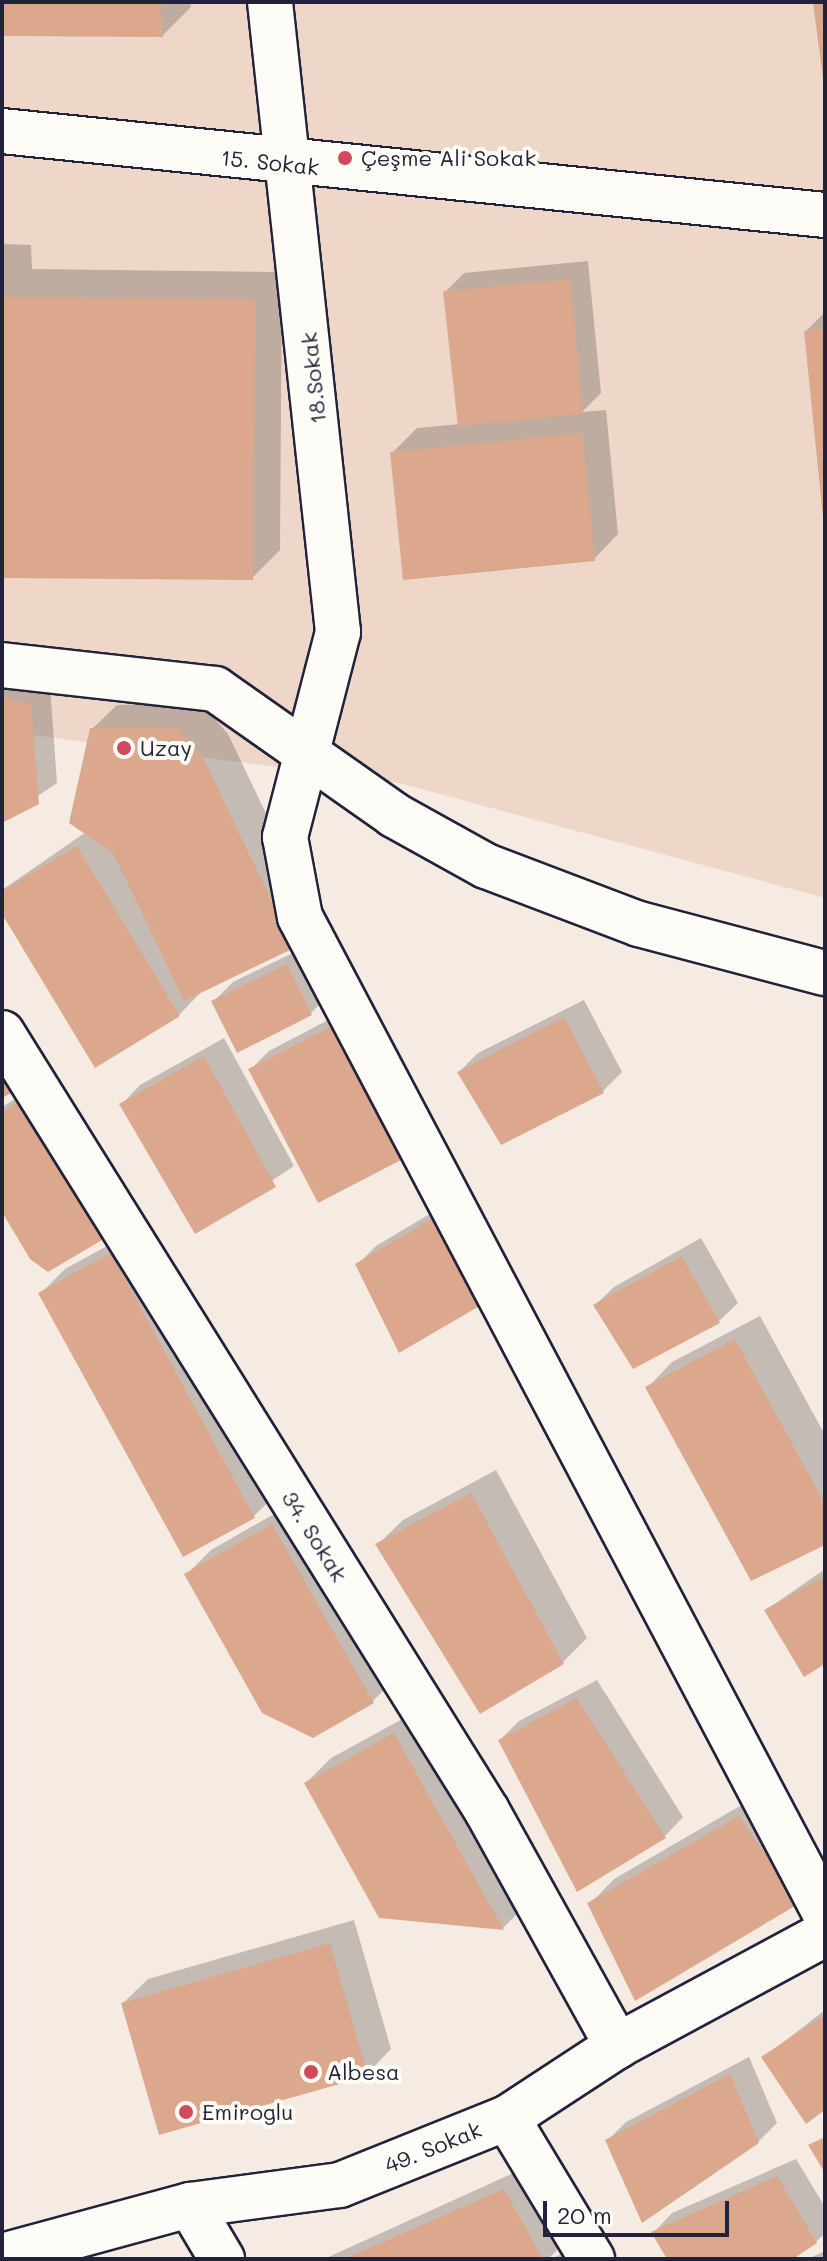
<!DOCTYPE html>
<html>
<head>
<meta charset="utf-8">
<style>
	body { margin:0 }
	#map { position:relative; width:827px; height:2261px; overflow:hidden; background:#f6ebe2; font-family:Mali,sans-serif }
	div>[style] { position:absolute }
	.built>* { inset:0; background:#eed7c9 }
	.shadow>* { inset:0; background:#0003 }
	.building>* { inset:0; background:#dba88e }
	.roads { filter:drop-shadow(2px 0 #22223b) drop-shadow(-2px 0 #22223b) drop-shadow(0 2px #22223b) drop-shadow(0 -2px #22223b) }
	.minor>* { height:44px; margin:-22px; padding:0 22px; transform-origin:22px; border-radius:22px; background:#fdfcf7 }
	.dots>* { width:22px; height:22px; translate:-50% -50%; box-sizing:border-box; border:4px solid #fdfcf7; border-radius:50% }
	span { translate:-50% -50%; white-space:nowrap; text-align:center; line-height:1.15; -webkit-text-stroke:8px #fdfcf7; paint-order:stroke }
	.poi-label { font-size:22px; color:#22223b }
	.left { translate:0 -50%; text-align:left }
	.street-label { font-size:22px; color:#22223b }
	.frame { position:absolute; inset:0; border:4px solid #22223b; pointer-events:none }
	.scale { position:absolute; left:543px; top:2201px; width:186px; height:36px; box-sizing:border-box; border:4px solid #22223b; border-top:0; padding-left:10px; font-size:24px; line-height:28px; white-space:nowrap; color:#22223b; -webkit-text-stroke:6px #fdfcf7; paint-order:stroke }
</style>
</head>
<body>
<div id="map">
	<div class="built">
		<i style="clip-path:polygon(2px 2px,825px 2px,825px 898px,399px 783px,2px 731px)"></i>
	</div>
	<div class="shadow">
		<i style="clip-path:polygon(2px 2px,190px 2px,191px 7px,163px 35px,2px 34px)"></i>
		<i style="clip-path:polygon(2px 244px,31px 245px,32px 269px,282px 272px,280px 550px,252px 578px,2px 577px)"></i>
		<i style="clip-path:polygon(588px 261px,601px 393px,582px 412px,606px 410px,618px 534px,594px 559px,392px 453px,417px 428px,460px 424px,445px 292px,464px 273px)"></i>
		<i style="clip-path:polygon(825px 312px,825px 513px,806px 331px)"></i>
		<i style="clip-path:polygon(2px 674px,50px 685px,57px 783px,2px 820px)"></i>
		<i style="clip-path:polygon(201px 703px,228px 734px,318px 922px,204px 989px,179px 1015px,2px 910px,2px 890px,86px 832px,92px 729px,117px 705px)"></i>
		<i style="clip-path:polygon(307px 946px,330px 994px,311px 1013px,214px 1001px,233px 982px)"></i>
		<i style="clip-path:polygon(584px 1000px,622px 1072px,603px 1091px,501px 1143px,459px 1072px,478px 1053px)"></i>
		<i style="clip-path:polygon(351px 1008px,418px 1139px,400px 1158px,250px 1070px,269px 1051px)"></i>
		<i style="clip-path:polygon(224px 1038px,294px 1166px,196px 1231px,122px 1104px,140px 1085px)"></i>
		<i style="clip-path:polygon(55px 1075px,136px 1210px,2px 1208px,2px 1107px)"></i>
		<i style="clip-path:polygon(458px 1197px,486px 1299px,357px 1265px,376px 1246px)"></i>
		<i style="clip-path:polygon(136px 1230px,279px 1492px,254px 1516px,184px 1555px,40px 1294px,65px 1269px)"></i>
		<i style="clip-path:polygon(701px 1238px,738px 1303px,719px 1321px,595px 1305px,614px 1287px)"></i>
		<i style="clip-path:polygon(760px 1316px,825px 1435px,825px 1543px,648px 1387px,672px 1362px)"></i>
		<i style="clip-path:polygon(496px 1470px,587px 1638px,563px 1662px,378px 1544px,403px 1520px)"></i>
		<i style="clip-path:polygon(297px 1501px,397px 1677px,372px 1702px,186px 1575px,211px 1550px)"></i>
		<i style="clip-path:polygon(825px 1569px,825px 1661px,766px 1610px)"></i>
		<i style="clip-path:polygon(597px 1680px,683px 1817px,665px 1836px,500px 1740px,519px 1721px)"></i>
		<i style="clip-path:polygon(419px 1710px,527px 1904px,503px 1928px,380px 1916px,306px 1783px,331px 1758px)"></i>
		<i style="clip-path:polygon(764px 1792px,799px 1902px,590px 1904px,614px 1879px)"></i>
		<i style="clip-path:polygon(354px 1920px,391px 2049px,367px 2074px,123px 2003px,148px 1979px)"></i>
		<i style="clip-path:polygon(825px 2010px,825px 2107px,764px 2057px)"></i>
		<i style="clip-path:polygon(749px 2057px,777px 2123px,758px 2142px,607px 2141px,626px 2122px)"></i>
		<i style="clip-path:polygon(796px 2159px,825px 2207px,825px 2233px,816px 2242px,789px 2259px,670px 2259px,654px 2232px,672px 2213px)"></i>
		<i style="clip-path:polygon(529px 2166px,569px 2238px,548px 2259px,324px 2259px)"></i>
		<i style="clip-path:polygon(571px 2249px,577px 2259px,552px 2259px)"></i>
		<i style="clip-path:polygon(825px 2251px,825px 2259px,808px 2259px)"></i>
	</div>
	<div class="building">
		<i style="clip-path:polygon(2px 2px,160px 2px,163px 37px,2px 36px)"></i>
		<i style="clip-path:polygon(813px 2px,825px 2px,825px 78px,823px 79px)"></i>
		<i style="clip-path:polygon(570px 279px,583px 414px,458px 427px,443px 291px)"></i>
		<i style="clip-path:polygon(2px 287px,5px 297px,255px 299px,253px 580px,2px 578px)"></i>
		<i style="clip-path:polygon(825px 328px,825px 518px,823px 518px,804px 331px)"></i>
		<i style="clip-path:polygon(582px 433px,595px 561px,403px 580px,390px 452px)"></i>
		<i style="clip-path:polygon(2px 697px,31px 704px,39px 804px,2px 823px)"></i>
		<i style="clip-path:polygon(176px 727px,204px 759px,294px 948px,184px 1001px,113px 853px,69px 823px,90px 728px)"></i>
		<i style="clip-path:polygon(77px 846px,180px 1016px,95px 1068px,2px 914px,2px 891px)"></i>
		<i style="clip-path:polygon(287px 964px,312px 1015px,237px 1053px,211px 1001px)"></i>
		<i style="clip-path:polygon(564px 1017px,604px 1093px,501px 1145px,457px 1072px)"></i>
		<i style="clip-path:polygon(332px 1026px,401px 1160px,318px 1203px,248px 1069px)"></i>
		<i style="clip-path:polygon(204px 1056px,276px 1187px,195px 1234px,119px 1104px)"></i>
		<i style="clip-path:polygon(2px 1068px,15px 1091px,2px 1098px)"></i>
		<i style="clip-path:polygon(36px 1092px,119px 1230px,48px 1272px,30px 1259px,2px 1212px,2px 1112px)"></i>
		<i style="clip-path:polygon(438px 1215px,488px 1301px,399px 1353px,355px 1264px)"></i>
		<i style="clip-path:polygon(111px 1253px,255px 1518px,183px 1557px,38px 1293px)"></i>
		<i style="clip-path:polygon(682px 1256px,720px 1323px,633px 1369px,593px 1305px)"></i>
		<i style="clip-path:polygon(735px 1339px,825px 1504px,825px 1545px,751px 1581px,645px 1387px)"></i>
		<i style="clip-path:polygon(471px 1493px,564px 1664px,480px 1714px,375px 1544px)"></i>
		<i style="clip-path:polygon(272px 1524px,374px 1703px,313px 1738px,262px 1713px,184px 1574px)"></i>
		<i style="clip-path:polygon(825px 1576px,825px 1664px,804px 1677px,764px 1610px)"></i>
		<i style="clip-path:polygon(577px 1698px,666px 1838px,577px 1892px,498px 1740px)"></i>
		<i style="clip-path:polygon(394px 1733px,504px 1930px,379px 1918px,304px 1783px)"></i>
		<i style="clip-path:polygon(739px 1816px,800px 1903px,635px 2001px,587px 1903px)"></i>
		<i style="clip-path:polygon(330px 1943px,368px 2076px,159px 2135px,121px 2003px)"></i>
		<i style="clip-path:polygon(825px 2015px,825px 2110px,806px 2124px,761px 2057px)"></i>
		<i style="clip-path:polygon(730px 2074px,759px 2143px,642px 2223px,605px 2140px)"></i>
		<i style="clip-path:polygon(825px 2137px,825px 2173px,808px 2145px)"></i>
		<i style="clip-path:polygon(777px 2176px,817px 2243px,793px 2259px,667px 2259px,651px 2232px)"></i>
		<i style="clip-path:polygon(504px 2189px,543px 2259px,344px 2259px)"></i>
	</div>
	<div class="roads">
		<div class="minor">
			<i style="left:270px;top:2px;width:634px;rotate:83.84deg"></i>
			<i style="left:338px;top:632px;width:212px;rotate:104.5deg"></i>
			<i style="left:285px;top:837px;width:81px;rotate:79.4deg"></i>
			<i style="left:300px;top:917px;width:1126px;rotate:62.21deg"></i>
			<i style="left:2px;top:131px;width:827px;rotate:5.83deg"></i>
			<i style="left:2px;top:665px;width:214px;rotate:6.4deg"></i>
			<i style="left:215px;top:689px;width:219px;rotate:35.1deg"></i>
			<i style="left:394px;top:815px;width:105px;rotate:29deg"></i>
			<i style="left:486px;top:866px;width:164px;rotate:20.8deg"></i>
			<i style="left:639px;top:924px;width:192px;rotate:14.8deg"></i>
			<i style="left:2px;top:1033px;width:917px;rotate:58.06deg"></i>
			<i style="left:487px;top:1811px;width:269px;rotate:61deg"></i>
			<i style="left:507px;top:2118px;width:165px;rotate:58.9deg"></i>
			<i style="left:190px;top:2205px;width:63px;rotate:59.3deg"></i>
			<i style="left:2px;top:2256px;width:195px;rotate:-15.2deg"></i>
			<i style="left:190px;top:2205px;width:151px;rotate:-7.6deg"></i>
			<i style="left:340px;top:2185px;width:180px;rotate:-21.9deg"></i>
			<i style="left:507px;top:2118px;width:131px;rotate:-33.2deg"></i>
			<i style="left:617px;top:2046px;width:236px;rotate:-28.3deg"></i>
		</div>
	</div>
	<div class="dots">
		<i style="left:345px;top:158px;background:#d1495b"></i>
		<i style="left:124px;top:748px;background:#d1495b"></i>
		<i style="left:311px;top:2072px;background:#d1495b"></i>
		<i style="left:186px;top:2112px;background:#d1495b"></i>
	</div>
	<div class="poi-label">
		<span class="left" style="left:361px;top:158px">Çeşme Ali Sokak</span>
		<span class="left" style="left:140px;top:748px">Uzay</span>
		<span class="left" style="left:327px;top:2072px">Albesa</span>
		<span class="left" style="left:202px;top:2112px">Emiroglu</span>
	</div>
	<div class="street-label">
		<span style="left:270px;top:162px;rotate:6deg">15. Sokak</span>
		<span style="left:313px;top:378px;rotate:-96deg">18.Sokak</span>
		<span style="left:315px;top:1536px;rotate:58deg">34. Sokak</span>
		<span style="left:433px;top:2147px;rotate:-22deg">49. Sokak</span>
	</div>
	<div class="frame"></div>
	<div class="scale">20 m</div>
</div>
</body>
</html>
